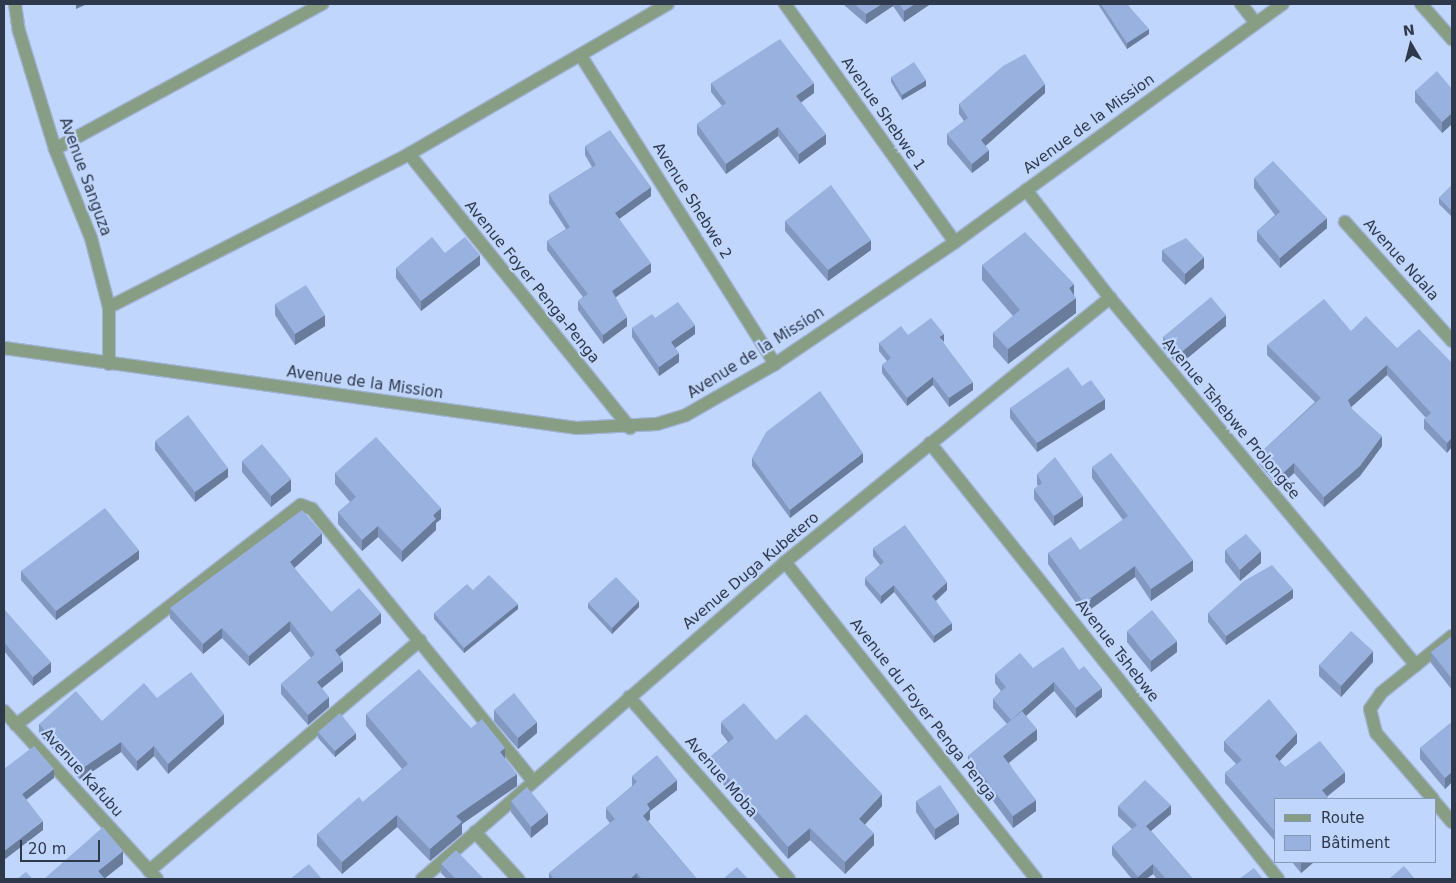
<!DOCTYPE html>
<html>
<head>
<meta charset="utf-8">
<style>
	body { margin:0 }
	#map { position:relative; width:1456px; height:883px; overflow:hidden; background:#c1d6fc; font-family:"DejaVu Sans",sans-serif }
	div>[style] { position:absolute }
	.roads { filter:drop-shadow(1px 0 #a1b3d5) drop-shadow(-1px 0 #a1b3d5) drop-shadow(0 1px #a1b3d5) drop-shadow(0 -1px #a1b3d5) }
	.minor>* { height:12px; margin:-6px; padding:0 6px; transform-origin:6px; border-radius:6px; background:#879d84 }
	.tertiary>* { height:12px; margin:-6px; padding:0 6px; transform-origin:6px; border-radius:6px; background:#879d84 }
	.wall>* { inset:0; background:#8398c0 }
	.shaded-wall>* { inset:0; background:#6a7c9c }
	.building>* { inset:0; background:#98b1df }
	span { translate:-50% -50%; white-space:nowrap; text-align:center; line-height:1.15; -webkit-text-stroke:4.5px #c1d6fc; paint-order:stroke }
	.street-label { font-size:15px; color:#2f394c }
	.frame { position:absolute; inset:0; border:5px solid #2f394c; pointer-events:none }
	.legend { position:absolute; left:1274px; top:798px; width:162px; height:65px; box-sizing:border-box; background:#c1d6fc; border:1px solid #8797b6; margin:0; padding:6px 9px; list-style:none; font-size:15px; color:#2f394c }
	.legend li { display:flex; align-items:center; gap:10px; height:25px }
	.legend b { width:25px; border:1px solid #8797b6 }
	.north { position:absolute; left:1386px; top:20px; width:50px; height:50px; -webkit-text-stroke:4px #c1d6fc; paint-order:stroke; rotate:352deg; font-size:14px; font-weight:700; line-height:20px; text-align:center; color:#2f394c }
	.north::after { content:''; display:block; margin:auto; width:18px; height:22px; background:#2f394c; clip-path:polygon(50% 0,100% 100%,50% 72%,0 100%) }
	.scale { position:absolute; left:20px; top:840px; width:80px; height:22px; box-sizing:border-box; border:2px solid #2f394c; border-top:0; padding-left:6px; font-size:15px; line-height:18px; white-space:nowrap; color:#2f394c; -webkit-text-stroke:4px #c1d6fc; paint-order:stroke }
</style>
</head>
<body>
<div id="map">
	<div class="roads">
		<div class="minor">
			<i style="left:15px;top:4px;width:27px;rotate:82deg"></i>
			<i style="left:19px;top:31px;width:123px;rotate:73deg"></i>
			<i style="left:55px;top:149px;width:96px;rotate:68deg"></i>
			<i style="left:91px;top:238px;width:71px;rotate:75.4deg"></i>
			<i style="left:109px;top:307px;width:57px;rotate:90deg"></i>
			<i style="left:785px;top:4px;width:292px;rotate:54.5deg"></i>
			<i style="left:1241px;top:4px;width:24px;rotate:52deg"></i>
			<i style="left:1421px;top:4px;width:47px;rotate:48.5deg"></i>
			<i style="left:581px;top:56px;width:364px;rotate:57.8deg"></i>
			<i style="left:55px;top:149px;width:304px;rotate:-28.5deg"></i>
			<i style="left:409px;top:154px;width:352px;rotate:51.1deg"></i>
			<i style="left:1026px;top:190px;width:137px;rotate:52.1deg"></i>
			<i style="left:1110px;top:298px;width:478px;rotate:50.2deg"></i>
			<i style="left:1345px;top:222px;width:160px;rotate:48deg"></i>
			<i style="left:109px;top:307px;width:337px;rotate:-27deg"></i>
			<i style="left:409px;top:154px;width:299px;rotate:-30.1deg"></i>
			<i style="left:930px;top:443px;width:558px;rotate:51.4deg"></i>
			<i style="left:785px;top:562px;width:404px;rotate:51.6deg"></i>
			<i style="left:629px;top:697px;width:242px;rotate:48.7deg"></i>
			<i style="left:4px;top:711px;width:227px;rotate:47.7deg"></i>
			<i style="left:16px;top:725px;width:360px;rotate:-37.7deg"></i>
			<i style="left:301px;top:505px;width:12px;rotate:20deg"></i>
			<i style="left:312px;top:509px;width:349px;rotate:50.9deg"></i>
			<i style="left:1433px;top:799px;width:87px;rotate:-130.8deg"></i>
			<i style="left:1376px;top:733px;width:25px;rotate:-104deg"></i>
			<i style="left:1370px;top:709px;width:19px;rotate:-55deg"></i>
			<i style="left:1381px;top:693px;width:91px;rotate:-38.8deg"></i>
			<i style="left:1435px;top:802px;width:26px;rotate:50deg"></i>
			<i style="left:475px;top:832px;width:64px;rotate:47.5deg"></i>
			<i style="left:149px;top:871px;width:356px;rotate:-40.4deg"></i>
			<i style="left:422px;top:879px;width:482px;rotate:-41.1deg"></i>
			<i style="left:785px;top:562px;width:419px;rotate:-39.1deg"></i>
		</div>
		<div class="tertiary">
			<i style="left:4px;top:348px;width:579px;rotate:7.95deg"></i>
			<i style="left:577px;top:428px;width:80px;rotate:-2.9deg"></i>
			<i style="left:657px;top:424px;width:30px;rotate:-17deg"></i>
			<i style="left:686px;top:415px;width:103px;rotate:-29.8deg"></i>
			<i style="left:775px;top:364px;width:217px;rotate:-34.1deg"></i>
			<i style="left:955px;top:242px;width:405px;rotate:-36deg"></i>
		</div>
	</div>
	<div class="wall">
		<i style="clip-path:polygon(843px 4px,929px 4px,929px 5px,904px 22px,893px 6px,866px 24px)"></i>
		<i style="clip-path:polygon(1098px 4px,1127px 4px,1149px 34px,1127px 49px)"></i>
		<i style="clip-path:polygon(891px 77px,926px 86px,902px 100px,891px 82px)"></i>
		<i style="clip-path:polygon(711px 83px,814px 93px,801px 102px,826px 144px,799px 164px,778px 136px,726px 174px,697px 134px,697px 124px,722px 106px,711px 92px)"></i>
		<i style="clip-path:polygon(1452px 89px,1452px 124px,1442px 133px,1415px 102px,1415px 91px)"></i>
		<i style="clip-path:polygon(1045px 93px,985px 146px,989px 160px,972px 173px,947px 144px,947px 134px,964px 121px,959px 114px,959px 104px)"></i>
		<i style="clip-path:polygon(585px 146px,651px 196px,619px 219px,651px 272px,615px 297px,627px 326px,603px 344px,578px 310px,578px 301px,583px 297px,547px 250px,547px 241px,566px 229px,549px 203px,549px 194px,592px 167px,585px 155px)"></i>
		<i style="clip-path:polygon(1254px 178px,1327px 228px,1280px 268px,1257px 241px,1257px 231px,1275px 215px,1254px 188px)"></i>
		<i style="clip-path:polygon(1452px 185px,1452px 217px,1439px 204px,1439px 198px)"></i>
		<i style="clip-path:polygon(785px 221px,871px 250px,828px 281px,785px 231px)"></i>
		<i style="clip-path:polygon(1162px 250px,1204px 268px,1185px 285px,1162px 261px)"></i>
		<i style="clip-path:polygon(445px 253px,480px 265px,421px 311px,396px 278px,396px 268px)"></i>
		<i style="clip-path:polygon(982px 265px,1074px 295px,1076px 313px,1008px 364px,993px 347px,993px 333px,1013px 316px,982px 280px)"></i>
		<i style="clip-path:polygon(275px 304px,325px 326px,295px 345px,275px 315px)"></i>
		<i style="clip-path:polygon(655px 318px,695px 334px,675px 348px,679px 362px,659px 376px,632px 337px,632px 328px)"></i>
		<i style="clip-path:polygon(1226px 326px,1178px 366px,1163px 348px,1163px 337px)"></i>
		<i style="clip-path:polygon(1351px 331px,1397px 348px,1452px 363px,1447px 453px,1424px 429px,1424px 419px,1426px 418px,1387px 375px,1351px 407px,1352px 409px,1382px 446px,1360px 476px,1324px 507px,1294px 473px,1279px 487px,1259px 464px,1259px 454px,1315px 402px,1267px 355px,1267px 345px)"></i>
		<i style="clip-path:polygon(908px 335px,943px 342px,973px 390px,949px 407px,933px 385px,907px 406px,882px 373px,882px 365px,887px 361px,879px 351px,879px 343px)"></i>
		<i style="clip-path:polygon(1082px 386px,1105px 409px,1037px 452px,1010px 418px,1010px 408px)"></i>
		<i style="clip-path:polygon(155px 441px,228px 477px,195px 502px,155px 450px)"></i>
		<i style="clip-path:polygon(752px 458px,863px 462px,790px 518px,752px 466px)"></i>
		<i style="clip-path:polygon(242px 461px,291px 491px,271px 507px,242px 472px)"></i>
		<i style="clip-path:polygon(1092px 467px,1193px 571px,1151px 601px,1135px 577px,1084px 614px,1048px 564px,1048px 553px,1080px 550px,1123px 520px,1092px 478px)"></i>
		<i style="clip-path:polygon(335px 473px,441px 519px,436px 523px,436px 530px,402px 562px,378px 537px,362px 551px,338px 524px,338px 512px,350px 502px,335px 484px)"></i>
		<i style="clip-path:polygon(1037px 474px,1083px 506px,1054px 526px,1034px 499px,1034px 489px,1038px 486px,1037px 484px)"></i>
		<i style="clip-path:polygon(322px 543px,294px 568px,331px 612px,381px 623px,340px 656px,343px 671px,322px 688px,329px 707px,308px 725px,281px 694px,281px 684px,311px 658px,290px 631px,249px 666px,222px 638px,203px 654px,170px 618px,170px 608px)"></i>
		<i style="clip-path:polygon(873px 548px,947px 590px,936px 601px,952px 630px,934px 643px,894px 592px,881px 604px,865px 585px,865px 578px,880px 565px,873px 556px)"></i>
		<i style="clip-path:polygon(1225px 550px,1261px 563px,1240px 581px,1225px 562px)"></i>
		<i style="clip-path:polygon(139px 559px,56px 620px,21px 580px,21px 571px)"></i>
		<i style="clip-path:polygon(1293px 598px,1226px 645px,1208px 622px,1208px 613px)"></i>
		<i style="clip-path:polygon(588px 603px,639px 607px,612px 634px,588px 608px)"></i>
		<i style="clip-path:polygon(4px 609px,51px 672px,33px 686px,4px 651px)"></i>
		<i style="clip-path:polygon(518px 609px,464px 653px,434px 619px,434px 613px)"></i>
		<i style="clip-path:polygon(1127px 631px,1177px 652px,1151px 672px,1127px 642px)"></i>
		<i style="clip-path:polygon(1452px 636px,1452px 690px,1431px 663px,1431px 652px)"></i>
		<i style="clip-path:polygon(1373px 662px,1341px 697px,1319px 676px,1319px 665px)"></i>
		<i style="clip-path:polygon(1033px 668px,1079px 670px,1102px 697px,1076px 718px,1054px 691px,1026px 716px,1037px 740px,1009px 763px,1036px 811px,1013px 828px,968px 767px,968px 756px,1007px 724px,993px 708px,993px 699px,1001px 691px,995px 683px,995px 674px)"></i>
		<i style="clip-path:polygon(157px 698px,224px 724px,168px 774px,154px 756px,137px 771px,121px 752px,80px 780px,39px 734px,39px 724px,102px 721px)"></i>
		<i style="clip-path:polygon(494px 710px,537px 733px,518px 749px,494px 721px)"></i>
		<i style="clip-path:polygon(366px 714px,471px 728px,505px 759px,517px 786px,462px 824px,462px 834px,430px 861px,397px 827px,342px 874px,317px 846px,317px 834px,363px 802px,402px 769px,366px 726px)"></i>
		<i style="clip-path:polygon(721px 722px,776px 740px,882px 806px,865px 824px,874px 845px,845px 874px,810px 840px,788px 859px,710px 769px,710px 757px,728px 742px,721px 733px)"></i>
		<i style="clip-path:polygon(1452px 722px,1452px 782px,1445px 789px,1420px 759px,1420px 748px)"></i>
		<i style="clip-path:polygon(318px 732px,356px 739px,335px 757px,318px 738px)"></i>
		<i style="clip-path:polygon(1224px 741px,1297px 743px,1279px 761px,1285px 767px,1345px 782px,1327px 797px,1275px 799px,1275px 841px,1225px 783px,1225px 773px,1236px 764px,1224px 751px)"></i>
		<i style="clip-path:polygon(632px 776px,677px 790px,650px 811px,650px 819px,648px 821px,697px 879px,549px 879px,549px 873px,610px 823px,606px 818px,606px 808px,632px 786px)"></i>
		<i style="clip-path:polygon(511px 801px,548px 824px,531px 838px,511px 812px)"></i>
		<i style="clip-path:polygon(916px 801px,959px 824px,935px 840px,916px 812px)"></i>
		<i style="clip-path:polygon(1118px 806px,1171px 814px,1151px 831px,1193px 879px,1157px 879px,1153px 874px,1146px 879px,1132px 879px,1112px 855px,1112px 846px,1132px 829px,1118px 816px)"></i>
		<i style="clip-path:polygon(1292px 862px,1314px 862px,1301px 873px)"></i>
		<i style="clip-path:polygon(441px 864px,484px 879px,447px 879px,441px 873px)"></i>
	</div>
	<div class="shaded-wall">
		<i style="clip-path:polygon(76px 4px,87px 4px,76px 9px)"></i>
		<i style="clip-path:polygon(882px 4px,893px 4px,893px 6px,866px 24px,866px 14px)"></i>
		<i style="clip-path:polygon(915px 4px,929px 4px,929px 5px,904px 22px,904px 11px)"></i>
		<i style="clip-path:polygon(1149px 29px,1149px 34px,1127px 49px,1127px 43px)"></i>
		<i style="clip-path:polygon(926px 80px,926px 86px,902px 100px,902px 95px)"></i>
		<i style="clip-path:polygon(814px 83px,814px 93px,796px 106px,796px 96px)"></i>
		<i style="clip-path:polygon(1045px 84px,1045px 93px,981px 150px,981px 140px)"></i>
		<i style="clip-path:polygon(1452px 113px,1452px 124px,1442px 133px,1442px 122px)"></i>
		<i style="clip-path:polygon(778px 127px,778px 136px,726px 174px,726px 164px)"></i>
		<i style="clip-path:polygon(826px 134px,826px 144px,799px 164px,799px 154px)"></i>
		<i style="clip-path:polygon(989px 150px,989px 160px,972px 173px,972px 164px)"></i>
		<i style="clip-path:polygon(651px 187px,651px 196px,615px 222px,615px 213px)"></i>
		<i style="clip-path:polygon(1327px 218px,1327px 228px,1280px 268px,1280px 258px)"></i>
		<i style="clip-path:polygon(871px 240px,871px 250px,828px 281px,828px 270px)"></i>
		<i style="clip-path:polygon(480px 255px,480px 265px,421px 311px,421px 301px)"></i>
		<i style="clip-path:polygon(1204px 257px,1204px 268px,1185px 285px,1185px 274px)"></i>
		<i style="clip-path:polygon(651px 263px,651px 272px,612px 300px,612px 291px)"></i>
		<i style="clip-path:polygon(1074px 284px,1074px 298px,1069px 288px)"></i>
		<i style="clip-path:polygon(1076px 298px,1076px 313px,1008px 364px,1008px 349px)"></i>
		<i style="clip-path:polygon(325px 315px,325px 326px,295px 345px,295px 334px)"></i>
		<i style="clip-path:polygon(1226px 315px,1226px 326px,1178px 366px,1178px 355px)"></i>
		<i style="clip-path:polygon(627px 317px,627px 326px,603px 344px,603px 335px)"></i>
		<i style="clip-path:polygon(695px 325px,695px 334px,671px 351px,671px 342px)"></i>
		<i style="clip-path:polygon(944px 334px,944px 342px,939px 337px)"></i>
		<i style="clip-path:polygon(679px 353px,679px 362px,659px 376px,659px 367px)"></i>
		<i style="clip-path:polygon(1387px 365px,1387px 375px,1348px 410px,1348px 400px)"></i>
		<i style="clip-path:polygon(933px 377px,933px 385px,907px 406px,907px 398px)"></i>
		<i style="clip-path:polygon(973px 382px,973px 390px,949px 407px,949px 398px)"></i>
		<i style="clip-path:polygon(1105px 399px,1105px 409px,1037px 452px,1037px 443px)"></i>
		<i style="clip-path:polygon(1382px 436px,1382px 446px,1360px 476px,1324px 507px,1324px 497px)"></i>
		<i style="clip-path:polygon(1452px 437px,1452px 447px,1447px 453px,1447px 443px)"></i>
		<i style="clip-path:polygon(863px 453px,863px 462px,790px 518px,790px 510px)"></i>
		<i style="clip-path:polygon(1294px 463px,1294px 473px,1279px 487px,1279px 477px)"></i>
		<i style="clip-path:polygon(228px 468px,228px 477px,195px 502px,195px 492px)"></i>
		<i style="clip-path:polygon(291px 479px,291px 491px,271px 507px,271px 496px)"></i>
		<i style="clip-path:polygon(1083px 496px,1083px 506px,1054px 526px,1054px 516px)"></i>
		<i style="clip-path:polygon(441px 508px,441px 519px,436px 523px,436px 530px,402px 562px,402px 551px,433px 515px)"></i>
		<i style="clip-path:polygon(378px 526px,378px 537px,362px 551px,362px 540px)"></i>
		<i style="clip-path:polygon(322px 533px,322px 543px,290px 572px,290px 562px)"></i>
		<i style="clip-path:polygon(139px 550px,139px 559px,56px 620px,56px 611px)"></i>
		<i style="clip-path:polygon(1261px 551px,1261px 563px,1240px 581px,1240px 570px)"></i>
		<i style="clip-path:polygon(1193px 560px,1193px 571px,1151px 601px,1151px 589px)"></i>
		<i style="clip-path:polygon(1135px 566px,1135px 577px,1084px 614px,1084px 603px)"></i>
		<i style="clip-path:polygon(947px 582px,947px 590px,932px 604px,932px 596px)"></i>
		<i style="clip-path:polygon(894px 585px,894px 592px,881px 604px,881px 596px)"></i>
		<i style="clip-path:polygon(1293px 589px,1293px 598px,1226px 645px,1226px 636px)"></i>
		<i style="clip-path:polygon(639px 601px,639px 607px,612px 634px,612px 628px)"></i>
		<i style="clip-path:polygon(518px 604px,518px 609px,464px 653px,464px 648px)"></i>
		<i style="clip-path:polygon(381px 613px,381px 623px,335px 660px,335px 650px)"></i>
		<i style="clip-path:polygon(290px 621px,290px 631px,249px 666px,249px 656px)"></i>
		<i style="clip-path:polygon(952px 623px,952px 630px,934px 643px,934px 636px)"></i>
		<i style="clip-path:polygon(222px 628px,222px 638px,203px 654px,203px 644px)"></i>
		<i style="clip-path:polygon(1177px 641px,1177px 652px,1151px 672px,1151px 661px)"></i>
		<i style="clip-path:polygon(1373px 651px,1373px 662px,1341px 697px,1341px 686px)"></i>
		<i style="clip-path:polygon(343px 661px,343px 671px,317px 692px,317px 682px)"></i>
		<i style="clip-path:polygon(51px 662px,51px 672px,33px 686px,33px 677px)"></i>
		<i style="clip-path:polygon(1054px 682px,1054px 691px,1011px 729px,1011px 720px)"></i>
		<i style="clip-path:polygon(1102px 688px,1102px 697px,1076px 718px,1076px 708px)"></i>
		<i style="clip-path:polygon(329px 697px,329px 707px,308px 725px,308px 715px)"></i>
		<i style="clip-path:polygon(224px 714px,224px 724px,168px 774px,168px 764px)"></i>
		<i style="clip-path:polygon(537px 722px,537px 733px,518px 749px,518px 738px)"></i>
		<i style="clip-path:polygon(1037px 729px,1037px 740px,1003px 767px,1003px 756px)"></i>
		<i style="clip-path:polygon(356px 733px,356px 739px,335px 757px,335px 751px)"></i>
		<i style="clip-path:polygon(1297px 733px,1297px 743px,1275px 766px,1275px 756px)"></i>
		<i style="clip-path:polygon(121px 742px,121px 752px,80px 780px,80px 770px)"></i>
		<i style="clip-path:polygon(154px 746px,154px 756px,137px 771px,137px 761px)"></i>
		<i style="clip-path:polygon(505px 748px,505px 760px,500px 752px)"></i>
		<i style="clip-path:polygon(54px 769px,54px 778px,22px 803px,22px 794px)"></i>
		<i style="clip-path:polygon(1345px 772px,1345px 782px,1323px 799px,1322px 790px)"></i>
		<i style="clip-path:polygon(1452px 772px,1452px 782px,1445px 789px,1445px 778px)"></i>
		<i style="clip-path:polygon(517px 774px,517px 786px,462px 824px,462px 834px,430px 861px,430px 849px,456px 816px)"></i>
		<i style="clip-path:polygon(677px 780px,677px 790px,650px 811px,650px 819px,643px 826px,643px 816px,647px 804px)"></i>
		<i style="clip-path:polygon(882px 794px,882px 806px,859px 831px,859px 819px)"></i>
		<i style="clip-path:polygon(1036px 800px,1036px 811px,1013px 828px,1013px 816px)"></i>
		<i style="clip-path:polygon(1171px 805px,1171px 814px,1146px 835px,1146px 826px)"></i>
		<i style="clip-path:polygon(548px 813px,548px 824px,531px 838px,531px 827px)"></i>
		<i style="clip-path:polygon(959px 813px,959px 824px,935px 840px,935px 829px)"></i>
		<i style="clip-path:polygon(397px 815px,397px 827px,342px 874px,342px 862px)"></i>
		<i style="clip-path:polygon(43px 821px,43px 830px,4px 860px,4px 851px)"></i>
		<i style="clip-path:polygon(810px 828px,810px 840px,788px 859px,788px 847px)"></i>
		<i style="clip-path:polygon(874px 833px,874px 845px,845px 874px,845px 862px)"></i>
		<i style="clip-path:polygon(123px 851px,123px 864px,104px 879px,98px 871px)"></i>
		<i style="clip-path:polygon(1302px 862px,1314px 862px,1301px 873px,1301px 863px)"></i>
		<i style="clip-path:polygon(1153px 864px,1153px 874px,1146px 879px,1138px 879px,1138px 877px)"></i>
		<i style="clip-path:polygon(637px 873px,637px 879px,630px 879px)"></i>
	</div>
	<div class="building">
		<i style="clip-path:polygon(854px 4px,882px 4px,866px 14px)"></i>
		<i style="clip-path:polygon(899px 4px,915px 4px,904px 11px)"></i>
		<i style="clip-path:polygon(1101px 4px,1127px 4px,1149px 29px,1127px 43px)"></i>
		<i style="clip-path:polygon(780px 39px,814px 83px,796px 96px,826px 134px,799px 154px,778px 127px,726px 164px,697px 124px,726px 103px,711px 83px)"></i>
		<i style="clip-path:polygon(1025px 54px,1045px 84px,981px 140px,989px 150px,972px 164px,947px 134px,968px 118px,959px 104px,1003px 66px)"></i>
		<i style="clip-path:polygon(914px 62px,926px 80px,902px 95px,891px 77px)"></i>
		<i style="clip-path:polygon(1437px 71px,1452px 89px,1452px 113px,1442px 122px,1415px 91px)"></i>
		<i style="clip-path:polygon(610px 130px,651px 187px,615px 213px,651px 263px,612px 291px,627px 317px,603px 335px,578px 301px,588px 294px,547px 241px,570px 227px,549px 194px,596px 165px,585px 146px)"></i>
		<i style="clip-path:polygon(1273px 161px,1327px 218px,1280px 258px,1257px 231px,1280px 212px,1254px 178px)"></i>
		<i style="clip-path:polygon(831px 185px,871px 240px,828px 270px,785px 221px)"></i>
		<i style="clip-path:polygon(1452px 185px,1452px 211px,1439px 198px)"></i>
		<i style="clip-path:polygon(1025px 232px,1074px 284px,1069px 288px,1076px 298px,1008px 349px,993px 333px,1020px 310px,982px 265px)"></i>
		<i style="clip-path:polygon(432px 237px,445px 253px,465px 237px,480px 255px,421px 301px,396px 268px)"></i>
		<i style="clip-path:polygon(1186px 238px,1204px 257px,1185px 274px,1162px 250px)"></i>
		<i style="clip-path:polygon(306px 285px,325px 315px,295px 334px,275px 304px)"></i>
		<i style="clip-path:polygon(1211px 297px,1226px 315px,1178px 355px,1163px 337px)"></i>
		<i style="clip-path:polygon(1324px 299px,1351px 331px,1366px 316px,1397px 348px,1419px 329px,1452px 363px,1452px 437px,1447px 443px,1424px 419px,1431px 413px,1387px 365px,1348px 400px,1352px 409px,1382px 436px,1360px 466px,1324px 497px,1294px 463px,1279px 477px,1259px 454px,1321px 398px,1267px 345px)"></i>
		<i style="clip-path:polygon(678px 302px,695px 325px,671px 342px,679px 353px,659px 367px,632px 328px,652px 314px,655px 318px)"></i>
		<i style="clip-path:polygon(931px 318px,944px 334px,939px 337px,973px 382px,949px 398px,933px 377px,907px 398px,882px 365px,891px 358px,879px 343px,901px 326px,908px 335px)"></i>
		<i style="clip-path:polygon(1068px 367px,1082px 386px,1091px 380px,1105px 399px,1037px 443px,1010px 408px)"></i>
		<i style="clip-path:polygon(820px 391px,863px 453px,790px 510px,752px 458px,766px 432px)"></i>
		<i style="clip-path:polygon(188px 415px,228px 468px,195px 492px,155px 441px)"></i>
		<i style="clip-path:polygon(376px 437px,441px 508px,433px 515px,436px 519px,402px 551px,378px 526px,362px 540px,338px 512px,356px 497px,335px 473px)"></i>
		<i style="clip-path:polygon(262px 444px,291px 479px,271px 496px,242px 461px)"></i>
		<i style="clip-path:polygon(1111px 453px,1193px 560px,1151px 589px,1135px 566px,1084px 603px,1048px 553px,1071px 537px,1080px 550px,1128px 516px,1092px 467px)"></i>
		<i style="clip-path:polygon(1055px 457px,1083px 496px,1054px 516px,1034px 489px,1042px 483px,1037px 474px)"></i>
		<i style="clip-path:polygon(105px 508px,139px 550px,56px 611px,21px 571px)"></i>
		<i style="clip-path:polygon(302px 510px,322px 533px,290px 562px,296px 570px,331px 612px,359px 588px,381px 613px,335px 650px,343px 661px,317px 682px,329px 697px,308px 715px,281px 684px,315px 654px,290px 621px,249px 656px,222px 628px,203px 644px,170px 608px)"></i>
		<i style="clip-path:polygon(905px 525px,947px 582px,932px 596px,952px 623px,934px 636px,894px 585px,881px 596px,865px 578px,884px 562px,873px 548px)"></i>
		<i style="clip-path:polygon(1246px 534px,1261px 551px,1240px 570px,1225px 550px)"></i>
		<i style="clip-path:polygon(1272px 565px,1293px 589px,1226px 636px,1208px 613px,1244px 581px)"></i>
		<i style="clip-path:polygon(489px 575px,518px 604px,464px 648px,434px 613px,467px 584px,473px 590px)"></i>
		<i style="clip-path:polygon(616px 577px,639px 601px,612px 628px,588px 603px)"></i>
		<i style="clip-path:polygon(4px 609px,51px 662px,33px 677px,4px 642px)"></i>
		<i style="clip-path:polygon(1152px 610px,1177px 641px,1151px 661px,1127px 631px)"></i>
		<i style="clip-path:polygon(1351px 631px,1373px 651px,1341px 686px,1319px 665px)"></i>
		<i style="clip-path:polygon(1452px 636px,1452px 679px,1431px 652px)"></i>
		<i style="clip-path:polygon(1063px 647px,1079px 670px,1084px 666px,1102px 688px,1076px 708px,1054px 682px,1011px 720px,993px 699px,1006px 687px,995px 674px,1020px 653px,1033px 668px)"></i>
		<i style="clip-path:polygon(419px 669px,471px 728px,482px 719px,505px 748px,500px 752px,517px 774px,456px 816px,462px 822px,430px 849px,397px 815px,342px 862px,317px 834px,359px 797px,363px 802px,408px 764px,366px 714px)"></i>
		<i style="clip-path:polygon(191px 672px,224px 714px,168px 764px,154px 746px,137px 761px,121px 742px,80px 770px,39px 724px,76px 691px,102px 721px,144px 683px,157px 698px)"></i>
		<i style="clip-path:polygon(514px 693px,537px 722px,518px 738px,494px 710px)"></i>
		<i style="clip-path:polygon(1269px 699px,1297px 733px,1275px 756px,1285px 767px,1320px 741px,1345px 772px,1322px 790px,1329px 799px,1275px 799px,1275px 832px,1225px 773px,1242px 760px,1224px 741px)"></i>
		<i style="clip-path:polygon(744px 703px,776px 740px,806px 714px,882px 794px,859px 819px,874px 833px,845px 862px,810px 828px,788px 847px,710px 757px,734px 738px,721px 722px)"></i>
		<i style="clip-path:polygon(1022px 711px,1037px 729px,1003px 756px,1036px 800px,1013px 816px,968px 756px)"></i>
		<i style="clip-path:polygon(340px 713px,356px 733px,335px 751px,318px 732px)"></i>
		<i style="clip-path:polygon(1452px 722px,1452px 772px,1445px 778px,1420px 748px)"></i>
		<i style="clip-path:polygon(34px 746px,54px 769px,22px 794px,43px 821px,4px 851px,4px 769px)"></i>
		<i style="clip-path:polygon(657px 755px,677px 780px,647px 804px,650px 809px,643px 816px,697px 879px,642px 879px,637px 873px,630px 879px,554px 879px,549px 873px,615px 819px,606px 808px,637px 782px,632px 776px)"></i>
		<i style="clip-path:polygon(1145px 780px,1171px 805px,1146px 826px,1193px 879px,1166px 879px,1153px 864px,1138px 877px,1112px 846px,1137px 825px,1118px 806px)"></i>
		<i style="clip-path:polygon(940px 785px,959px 813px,935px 829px,916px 801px)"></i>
		<i style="clip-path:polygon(527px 787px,548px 813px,531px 827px,511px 801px)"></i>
		<i style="clip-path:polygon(103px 827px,123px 851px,98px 871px,105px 879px,44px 879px)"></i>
		<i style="clip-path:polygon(456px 850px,484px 879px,456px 879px,441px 864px)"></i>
		<i style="clip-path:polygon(309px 864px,322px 879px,290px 879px)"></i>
		<i style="clip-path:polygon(1404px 866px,1415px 879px,1389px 879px)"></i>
		<i style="clip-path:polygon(737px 867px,748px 879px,723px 879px)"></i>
		<i style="clip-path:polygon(1254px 868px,1263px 879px,1239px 879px)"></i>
		<i style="clip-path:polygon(26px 872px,33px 879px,17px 879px)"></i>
	</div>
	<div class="street-label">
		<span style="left:883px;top:114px;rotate:55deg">Avenue Shebwe 1</span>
		<span style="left:1089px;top:124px;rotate:-36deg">Avenue de la Mission</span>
		<span style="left:85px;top:177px;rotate:70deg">Avenue Sanguza</span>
		<span style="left:692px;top:201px;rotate:58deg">Avenue Shebwe 2</span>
		<span style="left:1401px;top:260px;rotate:48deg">Avenue Ndala</span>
		<span style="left:532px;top:282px;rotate:51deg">Avenue Foyer Penga-Penga</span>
		<span style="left:756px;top:353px;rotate:-32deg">Avenue de la Mission</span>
		<span style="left:365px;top:383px;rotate:8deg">Avenue de la Mission</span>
		<span style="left:1231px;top:419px;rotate:50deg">Avenue Tshebwe Prolongée</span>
		<span style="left:751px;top:571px;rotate:-40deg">Avenue Duga Kubetero</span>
		<span style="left:1117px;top:651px;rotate:52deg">Avenue Tshebwe</span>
		<span style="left:923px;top:710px;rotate:52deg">Avenue du Foyer Penga Penga</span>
		<span style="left:82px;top:773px;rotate:48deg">Avenue Kafubu</span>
		<span style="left:721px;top:777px;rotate:49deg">Avenue Moba</span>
	</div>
	<div class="frame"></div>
	<ul class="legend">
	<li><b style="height:6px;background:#879d84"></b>Route</li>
	<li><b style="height:14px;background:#98b1df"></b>Bâtiment</li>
	</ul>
	<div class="north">N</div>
	<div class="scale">20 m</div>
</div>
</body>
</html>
